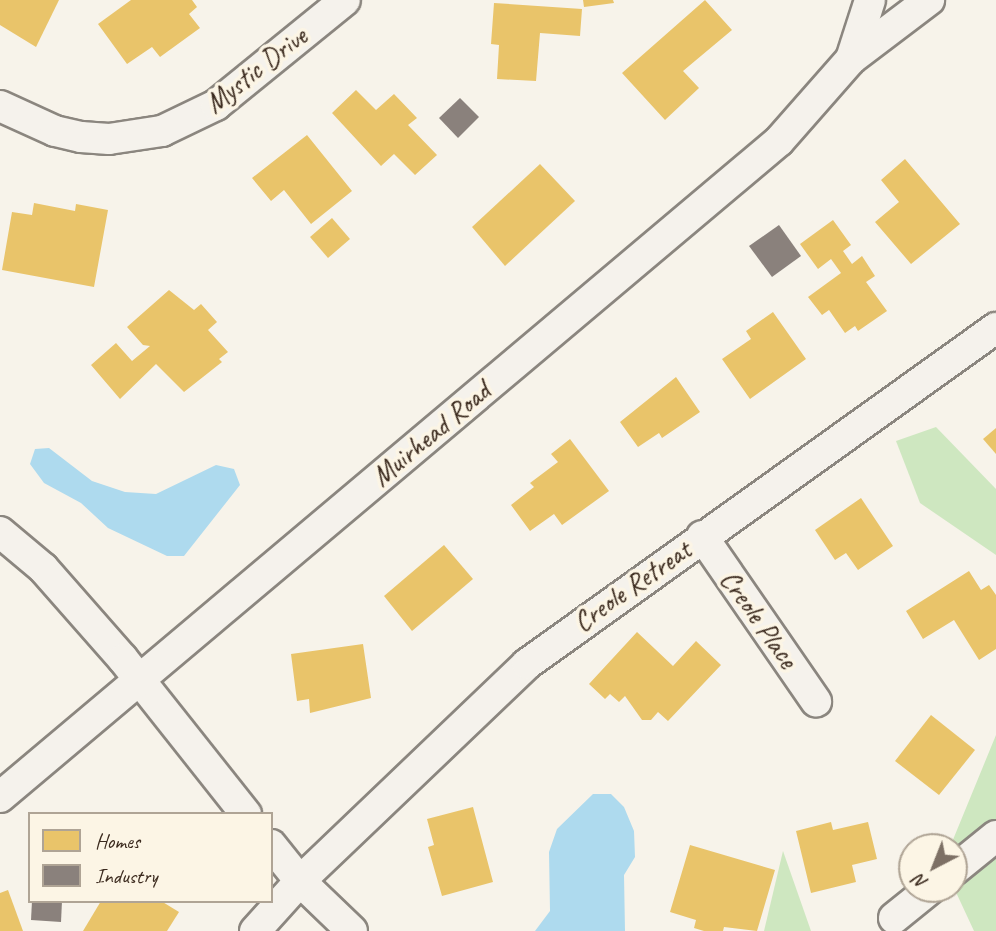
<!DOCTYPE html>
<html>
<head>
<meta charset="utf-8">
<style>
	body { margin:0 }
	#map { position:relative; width:996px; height:931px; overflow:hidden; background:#f7f3ea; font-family:Caveat,sans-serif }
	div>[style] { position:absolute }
	.green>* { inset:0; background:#cee7c0 }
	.water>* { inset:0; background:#aedaee }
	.homes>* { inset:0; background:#e9c46a }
	.industry>* { inset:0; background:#8a817c }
	.roads { filter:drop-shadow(2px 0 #8b867f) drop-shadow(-2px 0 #8b867f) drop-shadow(0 2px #8b867f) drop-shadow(0 -2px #8b867f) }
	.minor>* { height:30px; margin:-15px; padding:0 15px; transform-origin:15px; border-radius:15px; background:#f5f2ec }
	span { translate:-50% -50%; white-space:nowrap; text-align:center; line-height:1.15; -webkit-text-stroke:7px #fcf5e5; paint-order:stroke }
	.street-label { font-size:28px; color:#3b2a1e }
	.legend { position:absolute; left:28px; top:812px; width:245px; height:91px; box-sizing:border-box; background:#fcf5e5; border:2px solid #afa495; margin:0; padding:9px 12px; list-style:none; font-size:21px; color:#3b2a1e }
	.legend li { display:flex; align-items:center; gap:14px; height:35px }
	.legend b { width:35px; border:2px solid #afa495 }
	.north { position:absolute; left:898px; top:833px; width:70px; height:70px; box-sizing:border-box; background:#fcf5e5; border:2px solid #afa495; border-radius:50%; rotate:222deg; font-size:19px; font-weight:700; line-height:28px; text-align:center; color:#3b2a1e }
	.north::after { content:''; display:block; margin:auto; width:24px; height:32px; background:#7d7065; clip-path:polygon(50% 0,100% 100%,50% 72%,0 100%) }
</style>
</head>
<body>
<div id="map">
	<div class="green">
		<i style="clip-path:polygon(936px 427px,996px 489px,996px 555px,920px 503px,896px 441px)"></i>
		<i style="clip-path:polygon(996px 735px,996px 931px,974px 931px,954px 888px,954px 847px,950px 847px)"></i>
		<i style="clip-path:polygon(783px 851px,811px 931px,764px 931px)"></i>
	</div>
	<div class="water">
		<i style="clip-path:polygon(49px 448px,92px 481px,125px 492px,156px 494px,216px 465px,234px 469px,240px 485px,184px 556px,167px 556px,108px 528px,81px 503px,44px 483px,30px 464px,35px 449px)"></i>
		<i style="clip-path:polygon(593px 794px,611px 794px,624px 807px,634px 831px,635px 857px,624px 875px,625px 931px,535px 931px,550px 911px,549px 852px,557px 829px)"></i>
	</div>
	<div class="homes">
		<i style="clip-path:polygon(0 0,59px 0,36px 47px,0 25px)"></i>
		<i style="clip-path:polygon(131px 0,192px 0,197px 7px,189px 14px,200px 28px,160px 57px,152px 47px,127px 64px,98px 24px)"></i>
		<i style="clip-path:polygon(583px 0,613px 0,614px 3px,584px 7px)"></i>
		<i style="clip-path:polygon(705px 0,732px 30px,683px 71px,699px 88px,665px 120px,622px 73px)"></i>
		<i style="clip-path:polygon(494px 3px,582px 9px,580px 36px,540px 33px,536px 81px,497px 79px,499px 45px,491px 44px)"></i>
		<i style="clip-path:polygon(356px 90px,376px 110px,394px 94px,417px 118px,408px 125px,437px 155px,415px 175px,394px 154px,381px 166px,332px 113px)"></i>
		<i style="clip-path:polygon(307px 135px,352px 191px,311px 224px,284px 190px,271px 201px,252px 178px)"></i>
		<i style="clip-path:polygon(905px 159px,960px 224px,911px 264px,875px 222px,899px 202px,881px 180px)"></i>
		<i style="clip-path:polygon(540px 164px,575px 201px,505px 266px,472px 227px)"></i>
		<i style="clip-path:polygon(34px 203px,75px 211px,76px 204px,108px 210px,94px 287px,2px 270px,12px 212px,32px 215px)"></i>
		<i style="clip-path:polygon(332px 218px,350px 239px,328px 258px,310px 237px)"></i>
		<i style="clip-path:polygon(833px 220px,851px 245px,843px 251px,852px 264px,862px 256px,875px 276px,866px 282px,887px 311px,858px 331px,855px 326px,845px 333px,829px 310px,822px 315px,808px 297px,841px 273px,831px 259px,818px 269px,800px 244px)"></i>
		<i style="clip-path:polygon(169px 290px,194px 310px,201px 304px,217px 322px,208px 330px,228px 352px,219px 359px,222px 362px,184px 392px,156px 364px,120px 399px,91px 365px,116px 343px,132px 361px,150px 346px,143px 345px,127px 327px)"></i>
		<i style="clip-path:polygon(773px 312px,806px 359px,750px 399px,722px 359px,751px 339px,746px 331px)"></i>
		<i style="clip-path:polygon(676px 377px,700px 412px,662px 438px,659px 433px,638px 447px,620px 422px)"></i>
		<i style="clip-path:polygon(996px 428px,996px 454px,983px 439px)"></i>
		<i style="clip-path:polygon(570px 439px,609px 491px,562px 525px,554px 514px,530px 531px,511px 505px,534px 487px,530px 483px,558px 462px,551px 454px)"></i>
		<i style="clip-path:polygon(861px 498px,893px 546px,858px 570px,846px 553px,835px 560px,815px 530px)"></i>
		<i style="clip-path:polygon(444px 545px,473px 579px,412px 631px,384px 596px)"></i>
		<i style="clip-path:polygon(969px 571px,981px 590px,989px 585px,996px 595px,996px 649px,979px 660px,954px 620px,923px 639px,906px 611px)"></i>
		<i style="clip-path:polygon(637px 632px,673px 666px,696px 641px,721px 665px,668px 721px,658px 712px,651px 720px,642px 720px,625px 696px,619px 702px,610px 694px,605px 699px,589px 684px)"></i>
		<i style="clip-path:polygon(363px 644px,371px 698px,310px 713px,309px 699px,297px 701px,291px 654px)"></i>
		<i style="clip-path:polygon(931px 715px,975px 750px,939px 795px,895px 761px)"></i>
		<i style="clip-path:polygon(473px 807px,493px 882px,442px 896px,428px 847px,434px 845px,427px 819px)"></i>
		<i style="clip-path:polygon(831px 822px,833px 830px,868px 822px,877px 859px,852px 865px,856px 882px,811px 893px,796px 831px)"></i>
		<i style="clip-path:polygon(690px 845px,775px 870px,757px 931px,724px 927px,723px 931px,704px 931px,694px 928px,696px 920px,670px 912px)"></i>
		<i style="clip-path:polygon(8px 890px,23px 931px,0 931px,0 893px)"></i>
		<i style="clip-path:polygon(101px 901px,161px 901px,179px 912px,167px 931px,83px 931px)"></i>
	</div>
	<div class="industry">
		<i style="clip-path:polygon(460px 98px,479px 117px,458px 138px,439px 118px)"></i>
		<i style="clip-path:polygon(779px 225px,801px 256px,772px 277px,749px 246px)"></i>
		<i style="clip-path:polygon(32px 901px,62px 901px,61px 922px,31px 920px)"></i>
	</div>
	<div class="roads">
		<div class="minor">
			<i style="left:851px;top:59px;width:62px;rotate:-72.1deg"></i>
			<i style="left:0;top:106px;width:60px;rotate:24.4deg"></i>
			<i style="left:55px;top:131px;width:27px;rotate:13deg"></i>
			<i style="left:81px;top:137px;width:28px;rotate:4deg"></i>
			<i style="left:109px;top:139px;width:54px;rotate:-8.6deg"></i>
			<i style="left:162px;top:131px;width:60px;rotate:-25.7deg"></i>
			<i style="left:216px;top:105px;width:166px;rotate:-39.1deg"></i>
			<i style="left:0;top:532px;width:56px;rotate:39.9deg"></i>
			<i style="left:43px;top:568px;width:121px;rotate:48.7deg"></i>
			<i style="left:123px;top:659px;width:198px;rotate:51.6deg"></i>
			<i style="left:702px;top:536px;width:201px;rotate:55.4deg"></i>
			<i style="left:0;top:797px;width:1018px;rotate:-40.1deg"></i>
			<i style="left:779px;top:141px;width:109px;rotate:-48.7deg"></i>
			<i style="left:851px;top:59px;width:98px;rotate:-37.1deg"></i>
			<i style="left:271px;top:845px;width:46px;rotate:51.1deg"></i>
			<i style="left:300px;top:881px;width:72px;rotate:43.9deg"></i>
			<i style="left:954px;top:870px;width:54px;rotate:-39deg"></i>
			<i style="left:894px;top:918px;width:46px;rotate:-38.9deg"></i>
			<i style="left:255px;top:931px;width:67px;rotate:-48deg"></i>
			<i style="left:300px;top:881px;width:314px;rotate:-43.7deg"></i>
			<i style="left:527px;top:664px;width:577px;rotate:-35.62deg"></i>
		</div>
	</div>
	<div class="street-label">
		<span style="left:256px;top:70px;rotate:-38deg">Mystic Drive</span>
		<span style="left:431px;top:434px;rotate:-40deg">Muirhead Road</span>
		<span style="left:632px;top:586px;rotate:-35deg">Creole Retreat</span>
		<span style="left:759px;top:619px;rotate:55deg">Creole Place</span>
	</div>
	<ul class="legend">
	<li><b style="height:19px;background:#e9c46a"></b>Homes</li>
	<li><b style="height:19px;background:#8a817c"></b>Industry</li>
	</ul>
	<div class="north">N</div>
</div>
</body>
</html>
